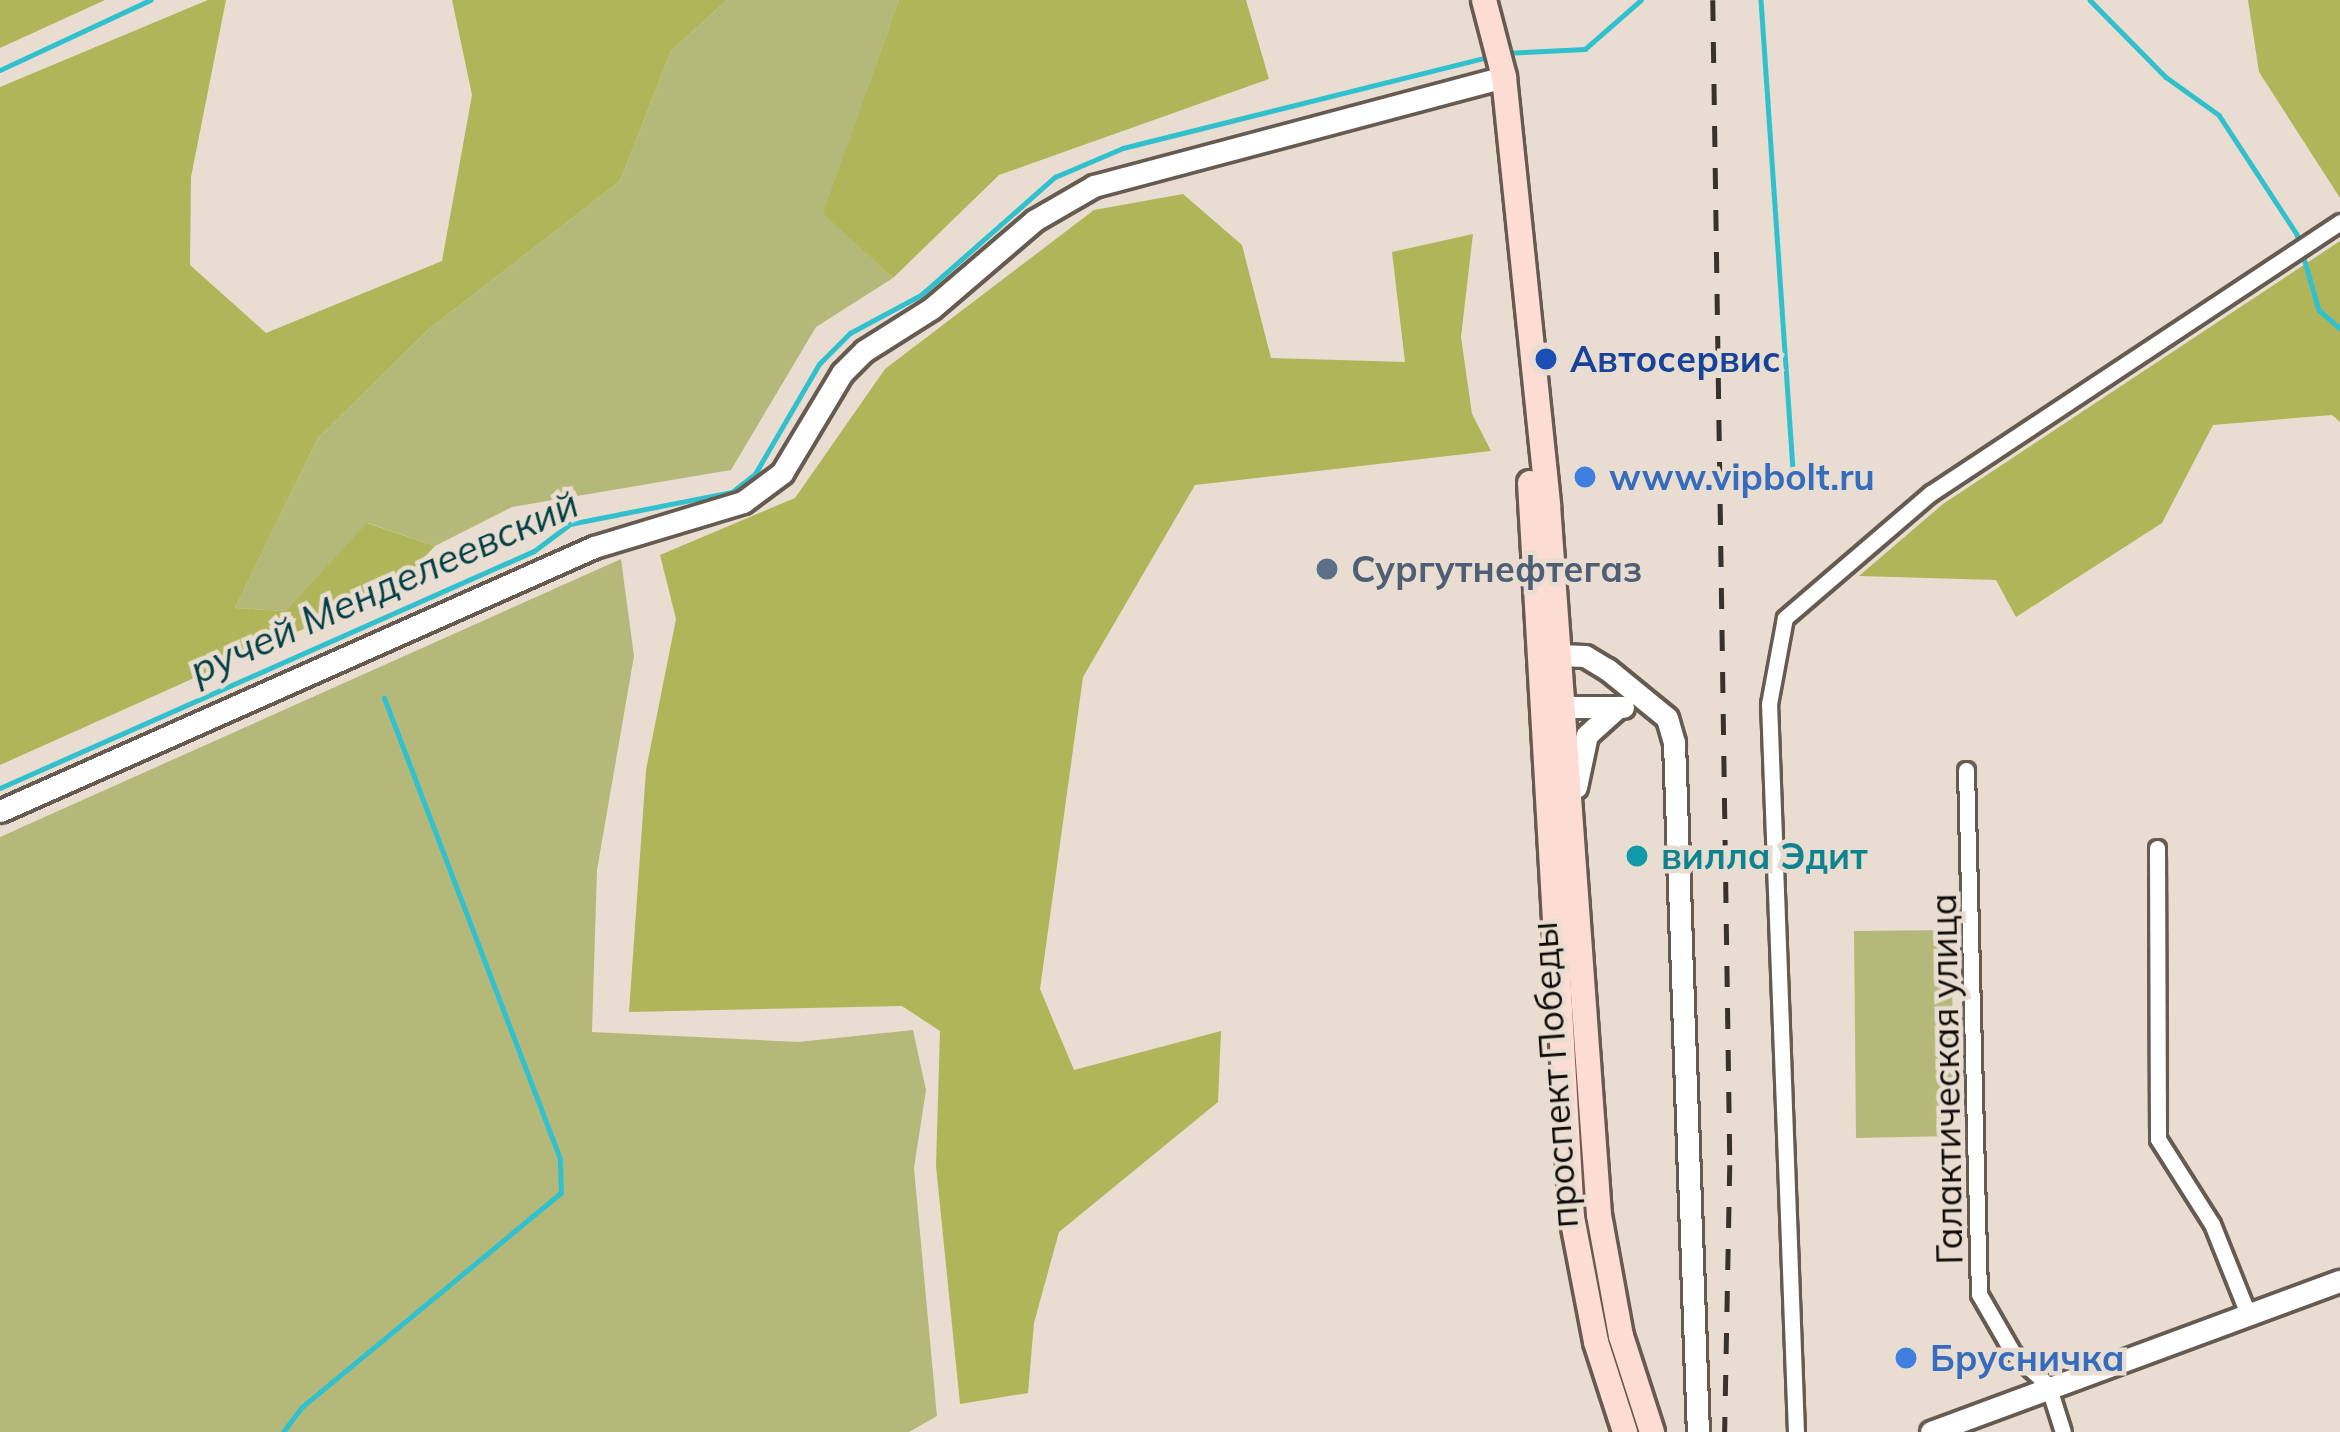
<!DOCTYPE html>
<html>
<head>
<meta charset="utf-8">
<style>
	body { margin:0 }
	#map { position:relative; width:2340px; height:1432px; overflow:hidden; background:#e9ddd1; font-family:Mulish,sans-serif }
	div>[style] { position:absolute }
	.green>* { inset:0; background:#b4b97a }
	.forest>* { inset:0; background:#b0b559 }
	.stream>* { height:4.5px; margin:-2.25px; padding:0 2.25px; transform-origin:2.25px; border-radius:2.25px; background:#31c0ce }
	.roads { filter:drop-shadow(3px 0 #665b51) drop-shadow(-3px 0 #665b51) drop-shadow(0 3px #665b51) drop-shadow(0 -3px #665b51) }
	.minor>* { height:15px; margin:-7.5px; padding:0 7.5px; transform-origin:7.5px; border-radius:7.5px; background:#fff }
	.tertiary>* { height:21px; margin:-10.5px; padding:0 10.5px; transform-origin:10.5px; border-radius:10.5px; background:#fff }
	.primary>* { height:24px; margin:-12px; padding:0 12px; transform-origin:12px; border-radius:12px; background:#fddcd4 }
	.rail>* { height:4.5px; margin-top:-2.25px; transform-origin:0; background:repeating-linear-gradient(90deg,#38322d 0 21px,transparent 0 42px) }
	.dots>* { width:33px; height:33px; translate:-50% -50%; box-sizing:border-box; border:6px solid #e9ddd1; border-radius:50% }
	span { translate:-50% -50%; white-space:nowrap; text-align:center; line-height:1.15; -webkit-text-stroke:9px #e9ddd1; paint-order:stroke }
	.transit-label { font-size:36px; color:#164399; font-weight:700 }
	.left { translate:0 -50%; text-align:left }
	.shop-label { font-size:36px; color:#366cbe; font-weight:700 }
	.service-label { font-size:36px; color:#4e5e75; font-weight:700 }
	.culture-label { font-size:36px; color:#0d838f; font-weight:700 }
	.street-label { font-size:36px; color:#0f0b08 }
	.water-label { font-size:39px; color:#004046; font-style:italic }
</style>
</head>
<body>
<div id="map">
	<div class="green">
		<i style="clip-path:polygon(727px 0,899px 0,824px 212px,893px 278px,816px 327px,731px 470px,512px 507px,435px 546px,368px 523px,285px 611px,235px 608px,318px 438px,429px 329px,620px 181px,671px 51px)"></i>
		<i style="clip-path:polygon(621px 559px,634px 656px,597px 870px,592px 1032px,798px 1042px,913px 1030px,926px 1090px,914px 1168px,937px 1416px,909px 1432px,0 1432px,0 837px)"></i>
		<i style="clip-path:polygon(1951px 930px,1955px 1136px,1856px 1138px,1854px 931px)"></i>
	</div>
	<div class="forest">
		<i style="clip-path:polygon(0 0,105px 0,0 48px)"></i>
		<i style="clip-path:polygon(208px 0,226px 0,191px 177px,190px 265px,266px 333px,442px 261px,472px 95px,452px 0,727px 0,671px 51px,620px 181px,429px 329px,318px 438px,235px 608px,285px 611px,367px 523px,435px 546px,395px 588px,0 765px,0 87px)"></i>
		<i style="clip-path:polygon(899px 0,1246px 0,1269px 79px,999px 175px,893px 278px,823px 213px)"></i>
		<i style="clip-path:polygon(2248px 0,2340px 0,2340px 198px,2259px 72px)"></i>
		<i style="clip-path:polygon(1183px 194px,1242px 245px,1271px 358px,1405px 362px,1392px 252px,1473px 234px,1461px 337px,1472px 414px,1491px 451px,1195px 485px,1083px 677px,1040px 989px,1074px 1070px,1221px 1031px,1218px 1102px,1059px 1232px,1034px 1323px,1028px 1393px,960px 1404px,936px 1166px,940px 1031px,902px 1006px,629px 1012px,646px 770px,676px 619px,660px 555px,795px 498px,885px 369px,1094px 210px)"></i>
		<i style="clip-path:polygon(2340px 241px,2340px 422px,2332px 415px,2213px 425px,2162px 523px,2016px 617px,1996px 580px,1859px 576px,1943px 504px)"></i>
	</div>
	<div class="stream">
		<i style="left:1761px;top:0;width:467px;rotate:86.1deg"></i>
		<i style="left:2090px;top:0;width:108px;rotate:45.4deg"></i>
		<i style="left:2166px;top:77px;width:65px;rotate:35.6deg"></i>
		<i style="left:2219px;top:115px;width:142px;rotate:56.8deg"></i>
		<i style="left:2297px;top:234px;width:79px;rotate:73.9deg"></i>
		<i style="left:2319px;top:310px;width:28px;rotate:41deg"></i>
		<i style="left:1504px;top:53px;width:81px;rotate:-2.8deg"></i>
		<i style="left:1585px;top:49px;width:74px;rotate:-41.2deg"></i>
		<i style="left:0;top:70px;width:166px;rotate:-25deg"></i>
		<i style="left:0;top:788px;width:584px;rotate:-23.93deg"></i>
		<i style="left:534px;top:551px;width:45px;rotate:-36.9deg"></i>
		<i style="left:570px;top:524px;width:165px;rotate:-11.2deg"></i>
		<i style="left:732px;top:492px;width:29px;rotate:-38deg"></i>
		<i style="left:755px;top:474px;width:127px;rotate:-59.8deg"></i>
		<i style="left:819px;top:364px;width:44px;rotate:-45deg"></i>
		<i style="left:850px;top:333px;width:81px;rotate:-28.2deg"></i>
		<i style="left:921px;top:295px;width:179px;rotate:-41.4deg"></i>
		<i style="left:1055px;top:177px;width:74px;rotate:-23.1deg"></i>
		<i style="left:1123px;top:148px;width:375px;rotate:-14deg"></i>
		<i style="left:283px;top:1432px;width:31px;rotate:-53deg"></i>
		<i style="left:302px;top:1407px;width:336px;rotate:-39.6deg"></i>
		<i style="left:561px;top:1193px;width:34px;rotate:-92deg"></i>
		<i style="left:560px;top:1159px;width:493px;rotate:-110.9deg"></i>
	</div>
	<div class="roads">
		<div class="minor">
			<i style="left:1966px;top:770px;width:524px;rotate:88.58deg"></i>
			<i style="left:1979px;top:1294px;width:68px;rotate:60deg"></i>
			<i style="left:2013px;top:1353px;width:47px;rotate:42.4deg"></i>
			<i style="left:2048px;top:1385px;width:49px;rotate:72.3deg"></i>
			<i style="left:2157px;top:848px;width:291px;rotate:89.8deg"></i>
			<i style="left:2158px;top:1139px;width:101px;rotate:57.6deg"></i>
			<i style="left:2212px;top:1224px;width:97px;rotate:68.2deg"></i>
			<i style="left:1796px;top:1432px;width:729px;rotate:-92.12deg"></i>
			<i style="left:1769px;top:704px;width:87px;rotate:-79.5deg"></i>
			<i style="left:1785px;top:618px;width:192px;rotate:-40.6deg"></i>
			<i style="left:1931px;top:493px;width:491px;rotate:-33.5deg"></i>
		</div>
		<div class="tertiary">
			<i style="left:1557px;top:655px;width:28px;rotate:2deg"></i>
			<i style="left:1585px;top:656px;width:26px;rotate:31deg"></i>
			<i style="left:1607px;top:669px;width:77px;rotate:39.2deg"></i>
			<i style="left:1667px;top:718px;width:26px;rotate:74deg"></i>
			<i style="left:1674px;top:743px;width:689px;rotate:88.01deg"></i>
			<i style="left:1546px;top:707px;width:77px"></i>
			<i style="left:1576px;top:787px;width:53px;rotate:-78.1deg"></i>
			<i style="left:1587px;top:735px;width:42px;rotate:-42.1deg"></i>
			<i style="left:0;top:811px;width:650px;rotate:-23.96deg"></i>
			<i style="left:594px;top:547px;width:156px;rotate:-16.8deg"></i>
			<i style="left:743px;top:502px;width:49px;rotate:-36.6deg"></i>
			<i style="left:782px;top:473px;width:117px;rotate:-59deg"></i>
			<i style="left:842px;top:373px;width:31px;rotate:-45deg"></i>
			<i style="left:864px;top:351px;width:80px;rotate:-32.3deg"></i>
			<i style="left:932px;top:308px;width:135px;rotate:-40.5deg"></i>
			<i style="left:1035px;top:220px;width:68px;rotate:-30deg"></i>
			<i style="left:1094px;top:186px;width:424px;rotate:-14.9deg"></i>
			<i style="left:1931px;top:1432px;width:436px;rotate:-20.3deg"></i>
		</div>
		<div class="primary">
			<i style="left:1484px;top:0;width:80px;rotate:75.4deg"></i>
			<i style="left:1504px;top:77px;width:430px;rotate:84.1deg"></i>
			<i style="left:1548px;top:505px;width:712px;rotate:85.89deg"></i>
			<i style="left:1599px;top:1215px;width:123px;rotate:79.7deg"></i>
			<i style="left:1621px;top:1336px;width:101px;rotate:72.1deg"></i>
			<i style="left:1530px;top:483px;width:735px;rotate:86.73deg"></i>
			<i style="left:1572px;top:1217px;width:127px;rotate:79.1deg"></i>
			<i style="left:1596px;top:1342px;width:95px;rotate:72.1deg"></i>
		</div>
	</div>
	<div class="rail">
		<i style="left:1713px;top:0;width:1165px;rotate:89.16deg"></i>
		<i style="left:1730px;top:1165px;width:267px;rotate:91.1deg"></i>
	</div>
	<div class="dots">
		<i style="left:1546px;top:359px;background:#1a4fb4"></i>
		<i style="left:1585px;top:477px;background:#3f7fe0"></i>
		<i style="left:1327px;top:569px;background:#5c6f8a"></i>
		<i style="left:1637px;top:856px;background:#0f9aa8"></i>
		<i style="left:1906px;top:1358px;background:#3f7fe0"></i>
	</div>
	<div class="transit-label">
		<span class="left" style="left:1570px;top:359px">Автосервис</span>
	</div>
	<div class="shop-label">
		<span class="left" style="left:1609px;top:477px">www.vipbolt.ru</span>
		<span class="left" style="left:1930px;top:1358px">Брусничка</span>
	</div>
	<div class="service-label">
		<span class="left" style="left:1351px;top:569px">Сургутнефтегаз</span>
	</div>
	<div class="culture-label">
		<span class="left" style="left:1661px;top:856px">вилла Эдит</span>
	</div>
	<div class="street-label">
		<span style="left:1554px;top:1075px;rotate:-94deg">проспект Победы</span>
		<span style="left:1946px;top:1079px;rotate:-91deg">Галактическая улица</span>
	</div>
	<div class="water-label">
		<span style="left:384px;top:587px;rotate:-24deg">ручей Менделеевский</span>
	</div>
</div>
</body>
</html>
